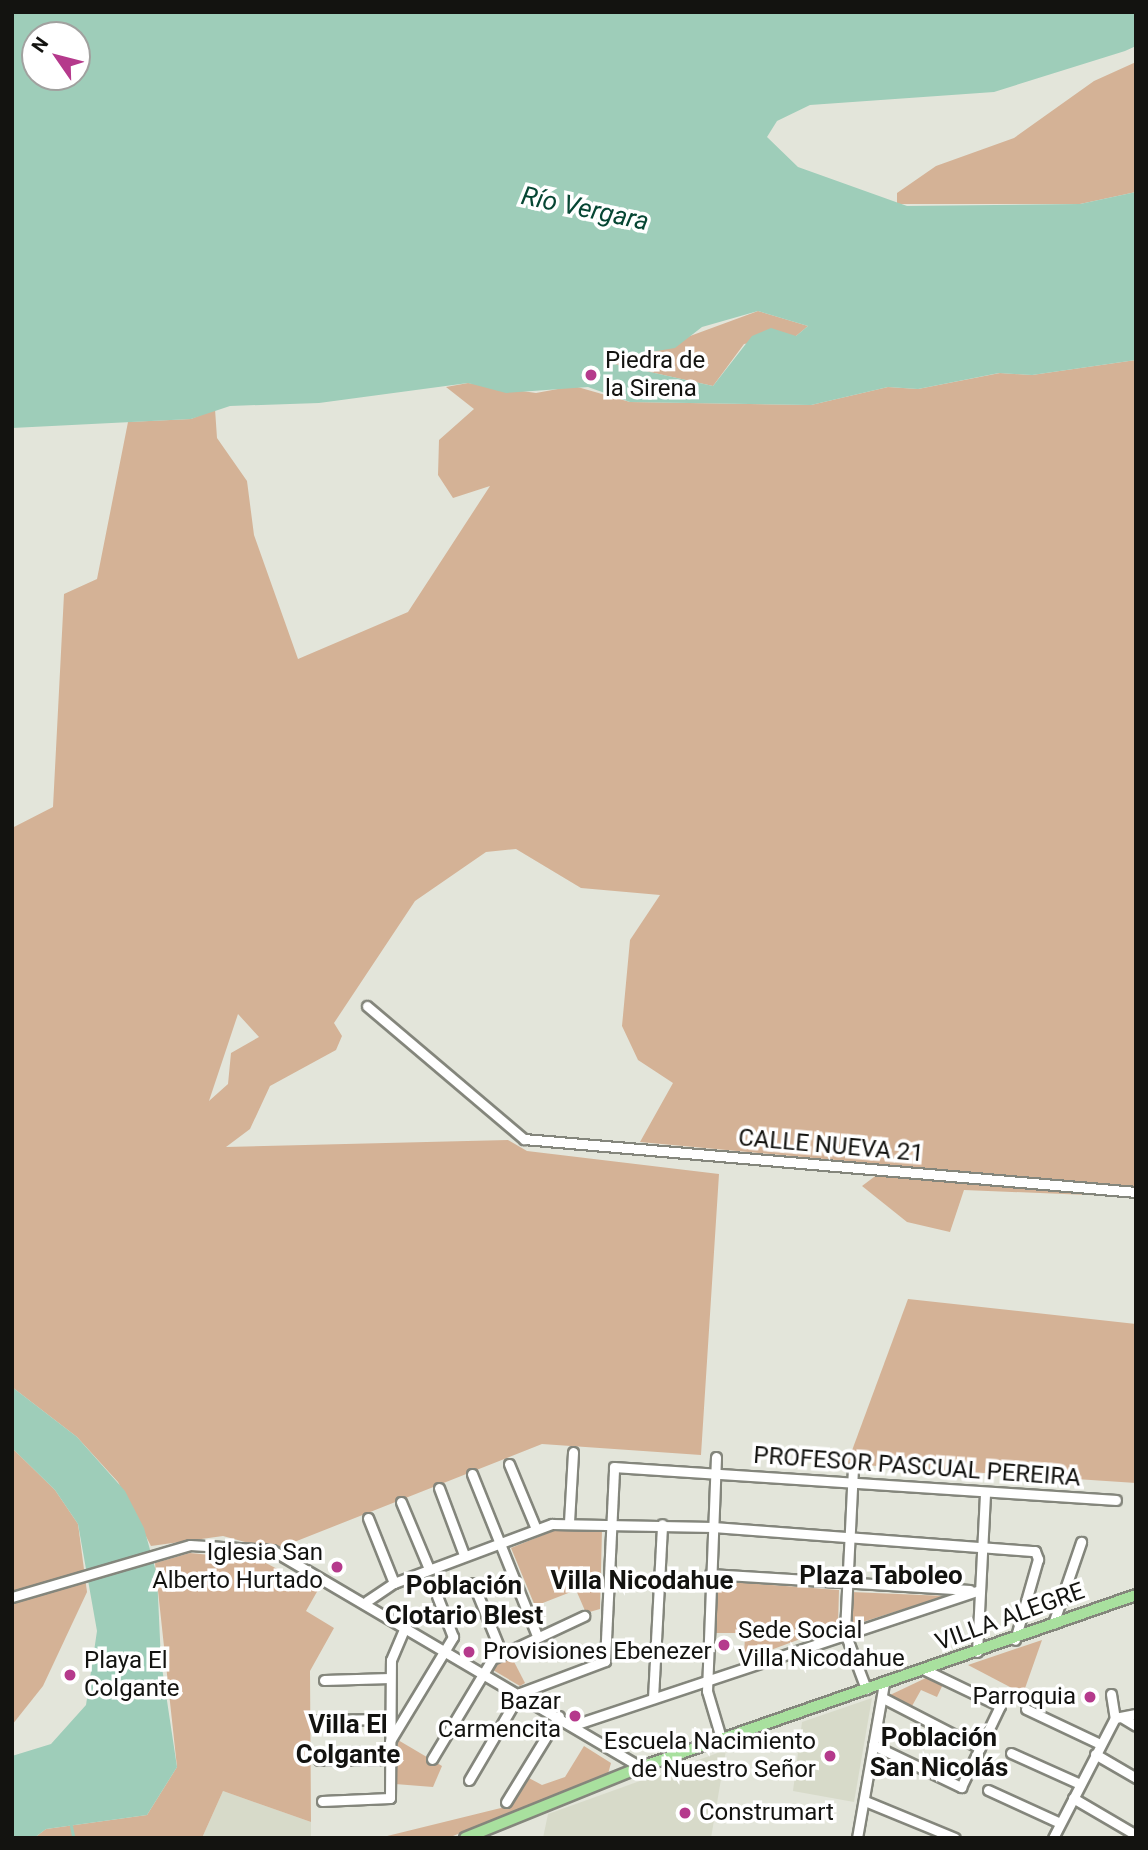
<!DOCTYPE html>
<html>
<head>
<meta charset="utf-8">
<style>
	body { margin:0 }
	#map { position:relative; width:1148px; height:1850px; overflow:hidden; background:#e3e5da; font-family:Roboto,sans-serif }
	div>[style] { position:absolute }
	.built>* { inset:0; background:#d7dac9 }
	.green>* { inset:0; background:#d4b296 }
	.water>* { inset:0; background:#9ecdb9 }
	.stream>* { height:2.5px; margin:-1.25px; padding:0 1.25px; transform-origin:1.25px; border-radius:1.25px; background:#9ecdb9 }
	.roads { filter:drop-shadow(2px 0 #84867c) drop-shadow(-2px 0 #84867c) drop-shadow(0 2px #84867c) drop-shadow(0 -2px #84867c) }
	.minor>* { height:9px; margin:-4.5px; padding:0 4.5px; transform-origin:4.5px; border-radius:4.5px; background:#fff }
	.major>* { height:10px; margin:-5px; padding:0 5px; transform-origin:5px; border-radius:5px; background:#a8e09e }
	.dots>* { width:19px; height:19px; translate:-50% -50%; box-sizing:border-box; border:4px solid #fff; border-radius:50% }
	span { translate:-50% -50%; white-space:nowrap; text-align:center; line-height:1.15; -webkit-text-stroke:7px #fff; paint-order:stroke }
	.poi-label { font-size:24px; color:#131310 }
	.left { translate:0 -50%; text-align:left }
	.right { translate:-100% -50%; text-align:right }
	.street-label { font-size:24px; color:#131310 }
	.water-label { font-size:26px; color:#064633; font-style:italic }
	.neighbourhood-label { font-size:26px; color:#131310; font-weight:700 }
	.frame { position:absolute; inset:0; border:14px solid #131310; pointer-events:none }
	.north { position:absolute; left:21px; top:21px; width:70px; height:70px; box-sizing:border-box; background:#fff; border:2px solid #a1a19f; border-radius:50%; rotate:305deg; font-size:19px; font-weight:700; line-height:28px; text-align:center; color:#131310 }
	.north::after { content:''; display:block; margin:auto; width:24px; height:32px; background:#b53a8c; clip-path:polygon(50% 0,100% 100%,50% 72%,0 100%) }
</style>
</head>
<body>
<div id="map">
	<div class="built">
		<i style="clip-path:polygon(872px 1698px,854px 1802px,793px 1791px,802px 1722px)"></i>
		<i style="clip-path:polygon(726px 1750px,711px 1838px,543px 1838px,548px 1814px)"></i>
		<i style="clip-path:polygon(223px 1791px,311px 1822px,311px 1838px,202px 1838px)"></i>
	</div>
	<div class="green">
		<i style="clip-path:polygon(1136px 62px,1136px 192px,1080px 204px,897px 204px,897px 193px,936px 166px,1014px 138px,1094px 81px)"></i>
		<i style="clip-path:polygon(758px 311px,808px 326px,796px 336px,744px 344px,713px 386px,614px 364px)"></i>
		<i style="clip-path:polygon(evenodd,1136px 360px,1136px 1197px,964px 1190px,950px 1232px,907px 1222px,862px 1186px,890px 1165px,640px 1142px,673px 1083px,638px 1060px,622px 1026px,630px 940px,660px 895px,581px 888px,516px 849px,486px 852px,415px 901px,334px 1023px,342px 1036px,336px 1050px,270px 1086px,250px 1129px,226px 1147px,508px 1140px,527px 1151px,719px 1174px,701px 1455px,542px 1444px,274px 1550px,223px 1536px,151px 1546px,118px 1482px,77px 1437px,12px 1387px,12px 828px,53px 807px,64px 594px,97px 579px,128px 422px,191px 419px,215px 409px,217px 438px,247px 481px,254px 535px,298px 659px,408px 612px,490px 486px,453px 498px,438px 475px,439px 440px,474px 409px,446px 387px,468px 383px,536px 393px,574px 386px,630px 402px,811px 405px,888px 387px,918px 389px,1000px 373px,1032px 375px,1136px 360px,238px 1014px,259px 1037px,231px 1053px,228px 1084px,209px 1101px,238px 1014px)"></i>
		<i style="clip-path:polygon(908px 1299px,1136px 1324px,1136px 1483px,847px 1464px)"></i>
		<i style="clip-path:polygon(12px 1448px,55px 1490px,78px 1524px,87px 1592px,43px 1686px,12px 1725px)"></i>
		<i style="clip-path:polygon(602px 1530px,600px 1609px,586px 1613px,576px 1590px,535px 1606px,511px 1548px,553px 1531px)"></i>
		<i style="clip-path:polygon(190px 1553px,260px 1560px,318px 1590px,306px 1611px,334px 1628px,310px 1671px,311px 1822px,223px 1791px,202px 1838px,34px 1838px,46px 1829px,147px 1815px,177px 1767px,155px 1563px)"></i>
		<i style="clip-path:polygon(717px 1581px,839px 1590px,838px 1625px,744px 1660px,745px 1633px,714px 1633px)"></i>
		<i style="clip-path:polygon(851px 1592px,945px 1596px,853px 1625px)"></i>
		<i style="clip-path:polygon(1042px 1640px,1023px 1694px,968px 1665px)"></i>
		<i style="clip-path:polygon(509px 1652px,525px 1683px,520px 1686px,493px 1670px)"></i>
		<i style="clip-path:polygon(930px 1676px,944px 1682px,937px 1697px,921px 1690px,912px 1706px,890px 1695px)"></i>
		<i style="clip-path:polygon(398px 1740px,442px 1766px,433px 1787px,395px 1784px)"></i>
		<i style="clip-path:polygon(584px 1746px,611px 1763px,608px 1774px,448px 1838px,379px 1838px,509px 1806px,527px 1777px,542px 1785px,565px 1777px)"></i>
	</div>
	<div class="water">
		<i style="clip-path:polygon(evenodd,12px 12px,1136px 12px,1136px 46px,1125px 51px,994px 92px,810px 105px,777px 121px,767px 137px,798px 167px,907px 206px,1080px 204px,1136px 192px,1136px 360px,1032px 375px,999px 373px,918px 389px,888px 387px,811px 405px,630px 402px,588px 387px,506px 393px,468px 383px,319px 403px,230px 406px,191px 419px,12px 428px,12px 12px,35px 35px,77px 35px,77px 77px,35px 77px,35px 35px,12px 12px,758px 311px,808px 326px,796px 336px,771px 328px,752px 336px,713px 386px,614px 364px,620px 357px,675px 348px,702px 327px,758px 311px)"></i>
		<i style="clip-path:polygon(12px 1387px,77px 1437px,125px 1491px,144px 1528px,157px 1575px,161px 1661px,177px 1767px,147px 1815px,46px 1829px,34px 1838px,12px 1838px,12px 1756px,51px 1744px,86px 1705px,97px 1631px,78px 1524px,55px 1490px,12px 1448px)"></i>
	</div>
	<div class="stream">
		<i style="left:71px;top:1824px;width:14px;rotate:78deg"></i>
	</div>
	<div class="roads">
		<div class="minor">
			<i style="left:367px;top:1006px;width:206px;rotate:40.3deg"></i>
			<i style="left:524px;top:1139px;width:614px;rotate:4.95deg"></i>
			<i style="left:716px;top:1457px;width:234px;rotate:92.2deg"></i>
			<i style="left:707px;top:1691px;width:49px;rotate:73.4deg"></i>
			<i style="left:509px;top:1464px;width:70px;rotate:67.4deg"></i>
			<i style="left:853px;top:1468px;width:165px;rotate:92.8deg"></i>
			<i style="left:845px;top:1633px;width:60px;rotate:69.4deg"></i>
			<i style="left:472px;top:1474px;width:175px;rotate:68.1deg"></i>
			<i style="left:439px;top:1488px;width:72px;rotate:69.5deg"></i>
			<i style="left:401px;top:1502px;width:73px;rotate:67.3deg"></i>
			<i style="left:368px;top:1518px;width:70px;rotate:68.2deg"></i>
			<i style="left:569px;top:1522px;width:70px;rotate:-86.7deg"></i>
			<i style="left:710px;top:1574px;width:260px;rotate:3.5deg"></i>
			<i style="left:473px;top:1583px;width:74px;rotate:67.9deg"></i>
			<i style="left:12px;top:1597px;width:185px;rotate:-16.3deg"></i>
			<i style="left:190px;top:1545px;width:82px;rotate:3.5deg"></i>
			<i style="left:272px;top:1550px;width:428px;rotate:30.5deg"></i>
			<i style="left:367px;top:1601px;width:32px;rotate:-34deg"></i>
			<i style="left:394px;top:1583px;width:169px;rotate:-20.5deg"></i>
			<i style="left:552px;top:1524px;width:161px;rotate:1.1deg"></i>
			<i style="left:713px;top:1527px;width:323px;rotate:4.3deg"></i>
			<i style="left:1035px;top:1551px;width:9px;rotate:69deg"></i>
			<i style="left:1038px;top:1559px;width:84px;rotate:105.9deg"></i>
			<i style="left:1053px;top:1624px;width:87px;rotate:-71.1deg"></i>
			<i style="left:977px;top:1652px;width:160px;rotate:-87.1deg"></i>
			<i style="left:324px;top:1680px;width:66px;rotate:-1.7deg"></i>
			<i style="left:1111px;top:1694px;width:24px;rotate:81deg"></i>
			<i style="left:653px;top:1698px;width:174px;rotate:-87deg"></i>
			<i style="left:883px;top:1698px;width:109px;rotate:27.3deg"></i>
			<i style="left:1026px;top:1709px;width:82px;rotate:25.3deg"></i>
			<i style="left:1121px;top:1717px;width:17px;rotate:31deg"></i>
			<i style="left:318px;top:1720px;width:72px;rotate:-0.8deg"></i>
			<i style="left:574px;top:1725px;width:427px;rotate:-18.4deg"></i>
			<i style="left:390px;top:1741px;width:122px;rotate:-58.8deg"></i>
			<i style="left:453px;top:1637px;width:44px;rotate:-111.3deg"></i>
			<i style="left:873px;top:1745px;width:98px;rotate:25.5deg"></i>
			<i style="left:961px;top:1787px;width:90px;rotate:-64.3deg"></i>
			<i style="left:1000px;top:1706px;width:83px;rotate:-154.4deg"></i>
			<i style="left:1011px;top:1753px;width:76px;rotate:24.2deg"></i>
			<i style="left:1095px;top:1754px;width:48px;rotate:30.3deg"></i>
			<i style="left:432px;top:1759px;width:117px;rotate:-59deg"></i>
			<i style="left:492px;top:1659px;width:102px;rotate:-25.1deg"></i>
			<i style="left:319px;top:1760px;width:71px;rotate:-0.8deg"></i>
			<i style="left:469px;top:1780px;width:101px;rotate:-59.6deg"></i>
			<i style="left:520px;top:1693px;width:91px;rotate:-20.6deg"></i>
			<i style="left:605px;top:1661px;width:194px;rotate:-87.3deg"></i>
			<i style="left:614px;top:1467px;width:503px;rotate:3.76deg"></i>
			<i style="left:988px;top:1790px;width:79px;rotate:24.6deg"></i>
			<i style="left:1073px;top:1798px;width:73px;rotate:30.4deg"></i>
			<i style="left:322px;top:1801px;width:68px;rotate:-2.5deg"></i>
			<i style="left:390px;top:1798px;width:138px;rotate:-89.6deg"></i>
			<i style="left:391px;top:1660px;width:38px;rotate:-67deg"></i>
			<i style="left:865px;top:1801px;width:97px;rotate:22.3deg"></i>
			<i style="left:506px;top:1802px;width:101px;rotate:-58.4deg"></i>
			<i style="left:857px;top:1838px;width:156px;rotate:-80.1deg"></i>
			<i style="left:1053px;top:1838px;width:135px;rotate:-62.7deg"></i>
			<i style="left:1115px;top:1718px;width:21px;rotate:-11deg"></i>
		</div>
		<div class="major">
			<i style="left:465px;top:1838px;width:190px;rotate:-22deg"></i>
			<i style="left:641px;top:1767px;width:524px;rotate:-19.16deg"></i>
		</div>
	</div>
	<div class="dots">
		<i style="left:591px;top:375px;background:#b53a8c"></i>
		<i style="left:337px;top:1567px;background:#b53a8c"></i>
		<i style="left:724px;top:1645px;background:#b53a8c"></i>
		<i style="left:469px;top:1652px;background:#b53a8c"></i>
		<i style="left:70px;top:1675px;background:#b53a8c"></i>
		<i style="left:1090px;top:1697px;background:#b53a8c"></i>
		<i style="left:575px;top:1716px;background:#b53a8c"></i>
		<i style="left:830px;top:1756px;background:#b53a8c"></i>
		<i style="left:685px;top:1813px;background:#b53a8c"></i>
	</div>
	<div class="poi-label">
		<span class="left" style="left:605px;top:375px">Piedra de<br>la Sirena</span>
		<span class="right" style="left:323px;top:1567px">Iglesia San<br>Alberto Hurtado</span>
		<span class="left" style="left:738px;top:1645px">Sede Social<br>Villa Nicodahue</span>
		<span class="left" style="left:483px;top:1652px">Provisiones Ebenezer</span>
		<span class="left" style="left:84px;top:1675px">Playa El<br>Colgante</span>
		<span class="right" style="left:1076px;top:1697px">Parroquia</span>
		<span class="right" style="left:561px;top:1716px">Bazar<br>Carmencita</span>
		<span class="right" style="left:816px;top:1756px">Escuela Nacimiento<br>de Nuestro Señor</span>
		<span class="left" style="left:699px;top:1813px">Construmart</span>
	</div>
	<div class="street-label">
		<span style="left:831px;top:1146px;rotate:5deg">CALLE NUEVA 21</span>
		<span style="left:917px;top:1467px;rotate:4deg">PROFESOR PASCUAL PEREIRA</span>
		<span style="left:1010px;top:1617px;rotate:-20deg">VILLA ALEGRE</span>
	</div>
	<div class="water-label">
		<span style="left:585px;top:209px;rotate:12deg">Río Vergara</span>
	</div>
	<div class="neighbourhood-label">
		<span style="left:881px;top:1576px">Plaza Taboleo</span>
		<span style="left:642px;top:1581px">Villa Nicodahue</span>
		<span style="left:464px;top:1601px">Población<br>Clotario Blest</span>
		<span style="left:348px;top:1740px">Villa El<br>Colgante</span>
		<span style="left:939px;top:1753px">Población<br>San Nicolás</span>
	</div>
	<div class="frame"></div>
	<div class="north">N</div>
</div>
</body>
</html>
